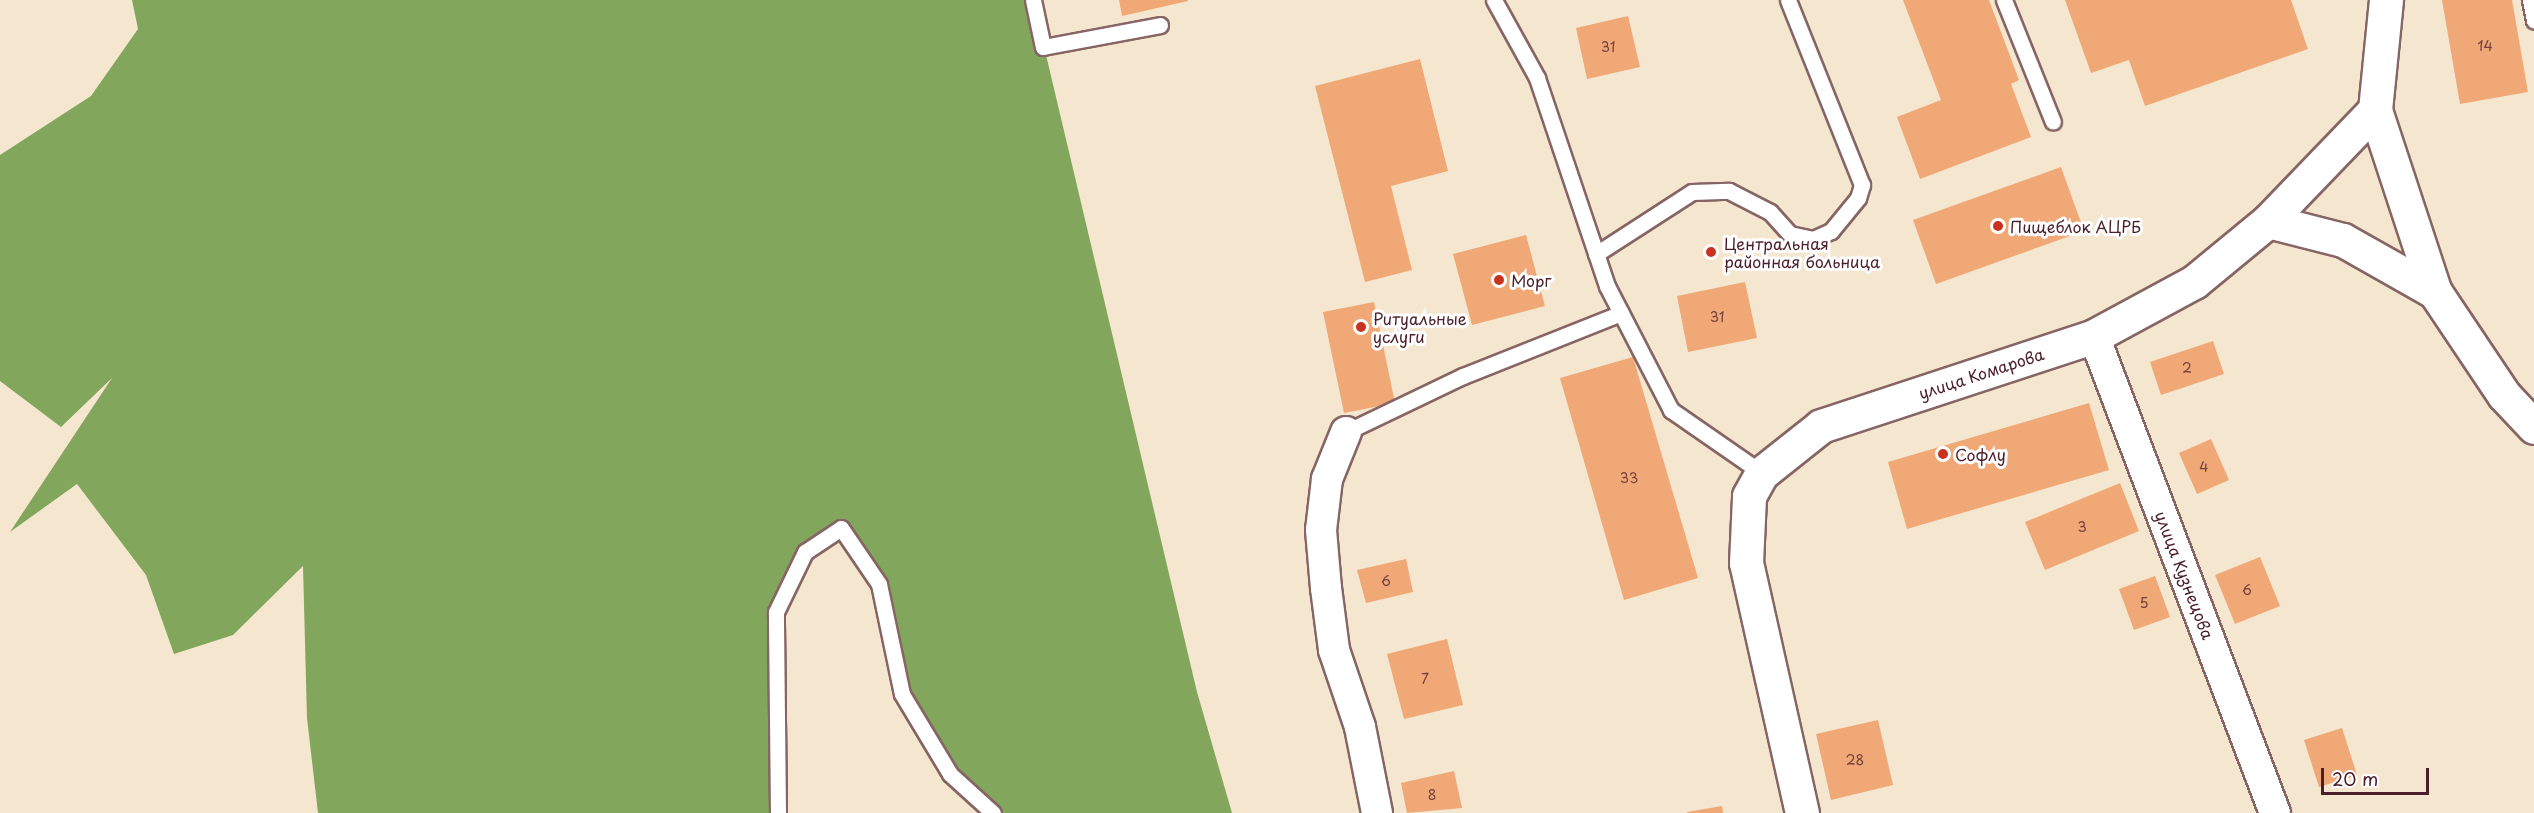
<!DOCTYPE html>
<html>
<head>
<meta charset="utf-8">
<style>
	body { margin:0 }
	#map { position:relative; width:2534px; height:813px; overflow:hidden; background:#f5e6cf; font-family:"Playpen Sans",sans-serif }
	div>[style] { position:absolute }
	.forest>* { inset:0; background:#81a65c }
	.building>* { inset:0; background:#f0a876 }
	.roads { filter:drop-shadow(2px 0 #866564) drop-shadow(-2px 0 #866564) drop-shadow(0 2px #866564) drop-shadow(0 -2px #866564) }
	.service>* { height:15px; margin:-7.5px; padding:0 7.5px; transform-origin:7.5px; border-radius:7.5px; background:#fff }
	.minor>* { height:30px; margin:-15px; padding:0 15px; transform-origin:15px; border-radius:15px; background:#fff }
	.tertiary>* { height:33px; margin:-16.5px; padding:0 16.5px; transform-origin:16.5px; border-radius:16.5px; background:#fff }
	.dots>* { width:16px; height:16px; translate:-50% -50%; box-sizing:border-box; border:3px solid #fff; border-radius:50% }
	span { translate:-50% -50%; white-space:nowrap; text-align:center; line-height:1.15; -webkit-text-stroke:6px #fff; paint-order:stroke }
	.number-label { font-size:14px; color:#74413e }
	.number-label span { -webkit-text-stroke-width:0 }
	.poi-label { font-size:16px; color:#4a1f2b }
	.left { translate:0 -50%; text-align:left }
	.street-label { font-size:16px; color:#4a1f2b }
	.scale { position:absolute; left:2321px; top:768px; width:108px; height:27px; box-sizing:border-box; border:3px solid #4a1f2b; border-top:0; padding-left:8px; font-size:18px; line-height:21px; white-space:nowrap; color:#4a1f2b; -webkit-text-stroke:4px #fff; paint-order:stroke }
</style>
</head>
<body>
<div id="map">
	<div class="forest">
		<i style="clip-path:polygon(132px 0,1033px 0,1197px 692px,1232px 813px,993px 813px,950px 774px,902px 694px,879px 584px,841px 528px,805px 552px,776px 612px,778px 813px,318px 813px,307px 718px,303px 566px,233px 635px,174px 654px,146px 575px,77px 484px,10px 532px,112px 378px,61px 427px,0 381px,0 155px,91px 96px,138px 29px)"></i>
	</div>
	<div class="building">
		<i style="clip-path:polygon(1119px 0,1188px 0,1188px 1px,1122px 16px)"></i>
		<i style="clip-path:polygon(1903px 0,1989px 0,2019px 80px,2011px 84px,2031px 137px,1920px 179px,1897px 117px,1941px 100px)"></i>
		<i style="clip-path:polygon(2065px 0,2291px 0,2308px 49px,2145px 106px,2129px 60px,2091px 73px)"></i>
		<i style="clip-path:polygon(2442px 0,2512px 0,2528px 92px,2460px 104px)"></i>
		<i style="clip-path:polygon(1628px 16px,1640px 67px,1587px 79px,1576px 28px)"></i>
		<i style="clip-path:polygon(1420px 59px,1448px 171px,1391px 186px,1412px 270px,1365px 282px,1315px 86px)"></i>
		<i style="clip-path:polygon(2061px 167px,2084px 231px,1936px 284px,1913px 220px)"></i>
		<i style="clip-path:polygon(1526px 235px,1545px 306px,1472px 325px,1453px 254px)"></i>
		<i style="clip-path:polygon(1745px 282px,1757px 338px,1688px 352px,1677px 296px)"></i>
		<i style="clip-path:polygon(1374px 302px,1395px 403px,1344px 413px,1323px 312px)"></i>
		<i style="clip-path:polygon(2213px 341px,2224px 374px,2161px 395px,2150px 362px)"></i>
		<i style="clip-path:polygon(1633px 357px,1698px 578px,1624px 600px,1560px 378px)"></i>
		<i style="clip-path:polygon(2089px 403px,2109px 470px,1907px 529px,1888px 462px)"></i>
		<i style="clip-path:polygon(2211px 439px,2229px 480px,2197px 494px,2179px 453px)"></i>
		<i style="clip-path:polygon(2120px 483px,2139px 531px,2045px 570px,2025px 522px)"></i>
		<i style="clip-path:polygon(2260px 557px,2280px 606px,2235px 624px,2215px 575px)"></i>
		<i style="clip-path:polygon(1406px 559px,1413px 592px,1366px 603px,1357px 570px)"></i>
		<i style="clip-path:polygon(2155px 576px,2170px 617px,2134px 630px,2119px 589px)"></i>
		<i style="clip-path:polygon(1447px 639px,1463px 705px,1404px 719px,1387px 654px)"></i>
		<i style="clip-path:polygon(1878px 720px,1893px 785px,1831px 800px,1816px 734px)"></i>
		<i style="clip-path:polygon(2342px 728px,2357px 775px,2319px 787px,2304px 740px)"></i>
		<i style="clip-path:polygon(1454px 771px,1462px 808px,1407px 813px,1401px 783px)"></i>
		<i style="clip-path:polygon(1722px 806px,1723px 813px,1687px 813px,1687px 812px)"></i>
	</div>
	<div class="roads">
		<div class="service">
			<i style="left:1033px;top:0;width:48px;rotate:78deg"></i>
			<i style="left:1043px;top:47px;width:119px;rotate:-10.6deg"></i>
			<i style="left:1494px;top:0;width:89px;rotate:61.1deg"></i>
			<i style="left:1537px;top:78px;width:219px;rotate:71.4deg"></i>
			<i style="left:1607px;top:286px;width:140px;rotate:62.7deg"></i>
			<i style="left:1671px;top:410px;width:111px;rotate:34.7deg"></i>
			<i style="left:2004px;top:0;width:131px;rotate:68.1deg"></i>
			<i style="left:2530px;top:0;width:21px;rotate:79deg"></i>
			<i style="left:1596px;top:254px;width:114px;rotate:-32.9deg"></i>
			<i style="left:1692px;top:192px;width:37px;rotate:-2deg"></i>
			<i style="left:1729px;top:191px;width:46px;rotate:27.1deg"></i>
			<i style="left:1770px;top:212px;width:30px;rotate:48deg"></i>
			<i style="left:1790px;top:234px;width:24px;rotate:12deg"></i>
			<i style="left:1813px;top:239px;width:20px;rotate:-24deg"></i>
			<i style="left:1831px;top:231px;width:43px;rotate:-50.7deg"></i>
			<i style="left:1858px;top:198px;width:14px;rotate:-73deg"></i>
			<i style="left:1862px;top:185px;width:199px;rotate:-111.8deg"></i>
			<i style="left:1346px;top:432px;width:130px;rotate:-25.6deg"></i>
			<i style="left:1463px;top:376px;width:170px;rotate:-21.7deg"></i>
			<i style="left:778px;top:813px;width:201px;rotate:-90.6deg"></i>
			<i style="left:776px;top:612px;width:67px;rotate:-64.2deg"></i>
			<i style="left:805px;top:552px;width:43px;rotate:-33.7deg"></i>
			<i style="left:841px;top:528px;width:68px;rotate:55.8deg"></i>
			<i style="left:879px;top:584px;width:112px;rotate:78.2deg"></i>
			<i style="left:902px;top:694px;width:93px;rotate:59deg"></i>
			<i style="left:950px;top:774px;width:58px;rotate:42.2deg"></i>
		</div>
		<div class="minor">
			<i style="left:2094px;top:336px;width:510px;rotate:69.22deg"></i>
			<i style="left:1346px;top:432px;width:51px;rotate:112deg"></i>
			<i style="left:1327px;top:479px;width:51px;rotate:96.7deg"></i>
			<i style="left:1321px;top:530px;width:58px;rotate:85.1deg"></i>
			<i style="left:1326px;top:588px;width:63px;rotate:82.6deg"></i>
			<i style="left:1334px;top:650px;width:81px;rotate:71.3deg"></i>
			<i style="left:1360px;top:727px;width:88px;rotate:78.8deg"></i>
		</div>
		<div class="tertiary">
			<i style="left:2375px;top:110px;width:192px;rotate:71.8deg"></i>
			<i style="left:2435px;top:292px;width:124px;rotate:56.2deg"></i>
			<i style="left:2504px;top:395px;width:44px;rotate:46.8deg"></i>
			<i style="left:2268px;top:221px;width:77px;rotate:14.2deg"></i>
			<i style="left:2343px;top:240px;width:106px;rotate:29.5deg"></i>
			<i style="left:1802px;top:813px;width:256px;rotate:-102.6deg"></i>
			<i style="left:1746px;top:563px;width:67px;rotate:-87.4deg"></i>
			<i style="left:1749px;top:496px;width:26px;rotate:-61deg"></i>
			<i style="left:1762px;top:473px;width:75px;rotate:-38.5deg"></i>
			<i style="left:1821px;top:426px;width:287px;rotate:-18.2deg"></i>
			<i style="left:2094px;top:336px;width:114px;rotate:-28.4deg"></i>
			<i style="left:2194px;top:282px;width:96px;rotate:-39.5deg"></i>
			<i style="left:2268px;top:221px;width:154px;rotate:-46.1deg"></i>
			<i style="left:2375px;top:110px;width:111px;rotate:-84.3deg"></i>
		</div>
	</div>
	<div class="dots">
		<i style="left:1998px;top:226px;background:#c8321e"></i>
		<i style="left:1711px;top:252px;background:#c8321e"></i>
		<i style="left:1499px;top:280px;background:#c8321e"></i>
		<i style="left:1361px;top:327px;background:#c8321e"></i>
		<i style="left:1943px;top:454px;background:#c8321e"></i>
	</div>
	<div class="number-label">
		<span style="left:2485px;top:46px">14</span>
		<span style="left:1608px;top:47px">31</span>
		<span style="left:1717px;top:317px">31</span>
		<span style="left:2187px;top:368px">2</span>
		<span style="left:2204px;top:467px">4</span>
		<span style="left:1629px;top:478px">33</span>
		<span style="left:2082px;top:527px">3</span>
		<span style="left:1386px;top:581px">6</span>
		<span style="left:2247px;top:590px">6</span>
		<span style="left:2144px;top:603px">5</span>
		<span style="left:1425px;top:679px">7</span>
		<span style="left:1855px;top:760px">28</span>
		<span style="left:1432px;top:795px">8</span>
	</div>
	<div class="poi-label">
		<span class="left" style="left:2010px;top:226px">Пищеблок АЦРБ</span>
		<span class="left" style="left:1724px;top:252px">Центральная<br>районная больница</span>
		<span class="left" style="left:1511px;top:280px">Морг</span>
		<span class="left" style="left:1373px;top:327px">Ритуальные<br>услуги</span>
		<span class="left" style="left:1955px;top:454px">Софлу</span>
	</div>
	<div class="street-label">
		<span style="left:1981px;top:373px;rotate:-18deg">улица Комарова</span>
		<span style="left:2185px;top:575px;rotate:69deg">улица Кузнецова</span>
	</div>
	<div class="scale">20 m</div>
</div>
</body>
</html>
